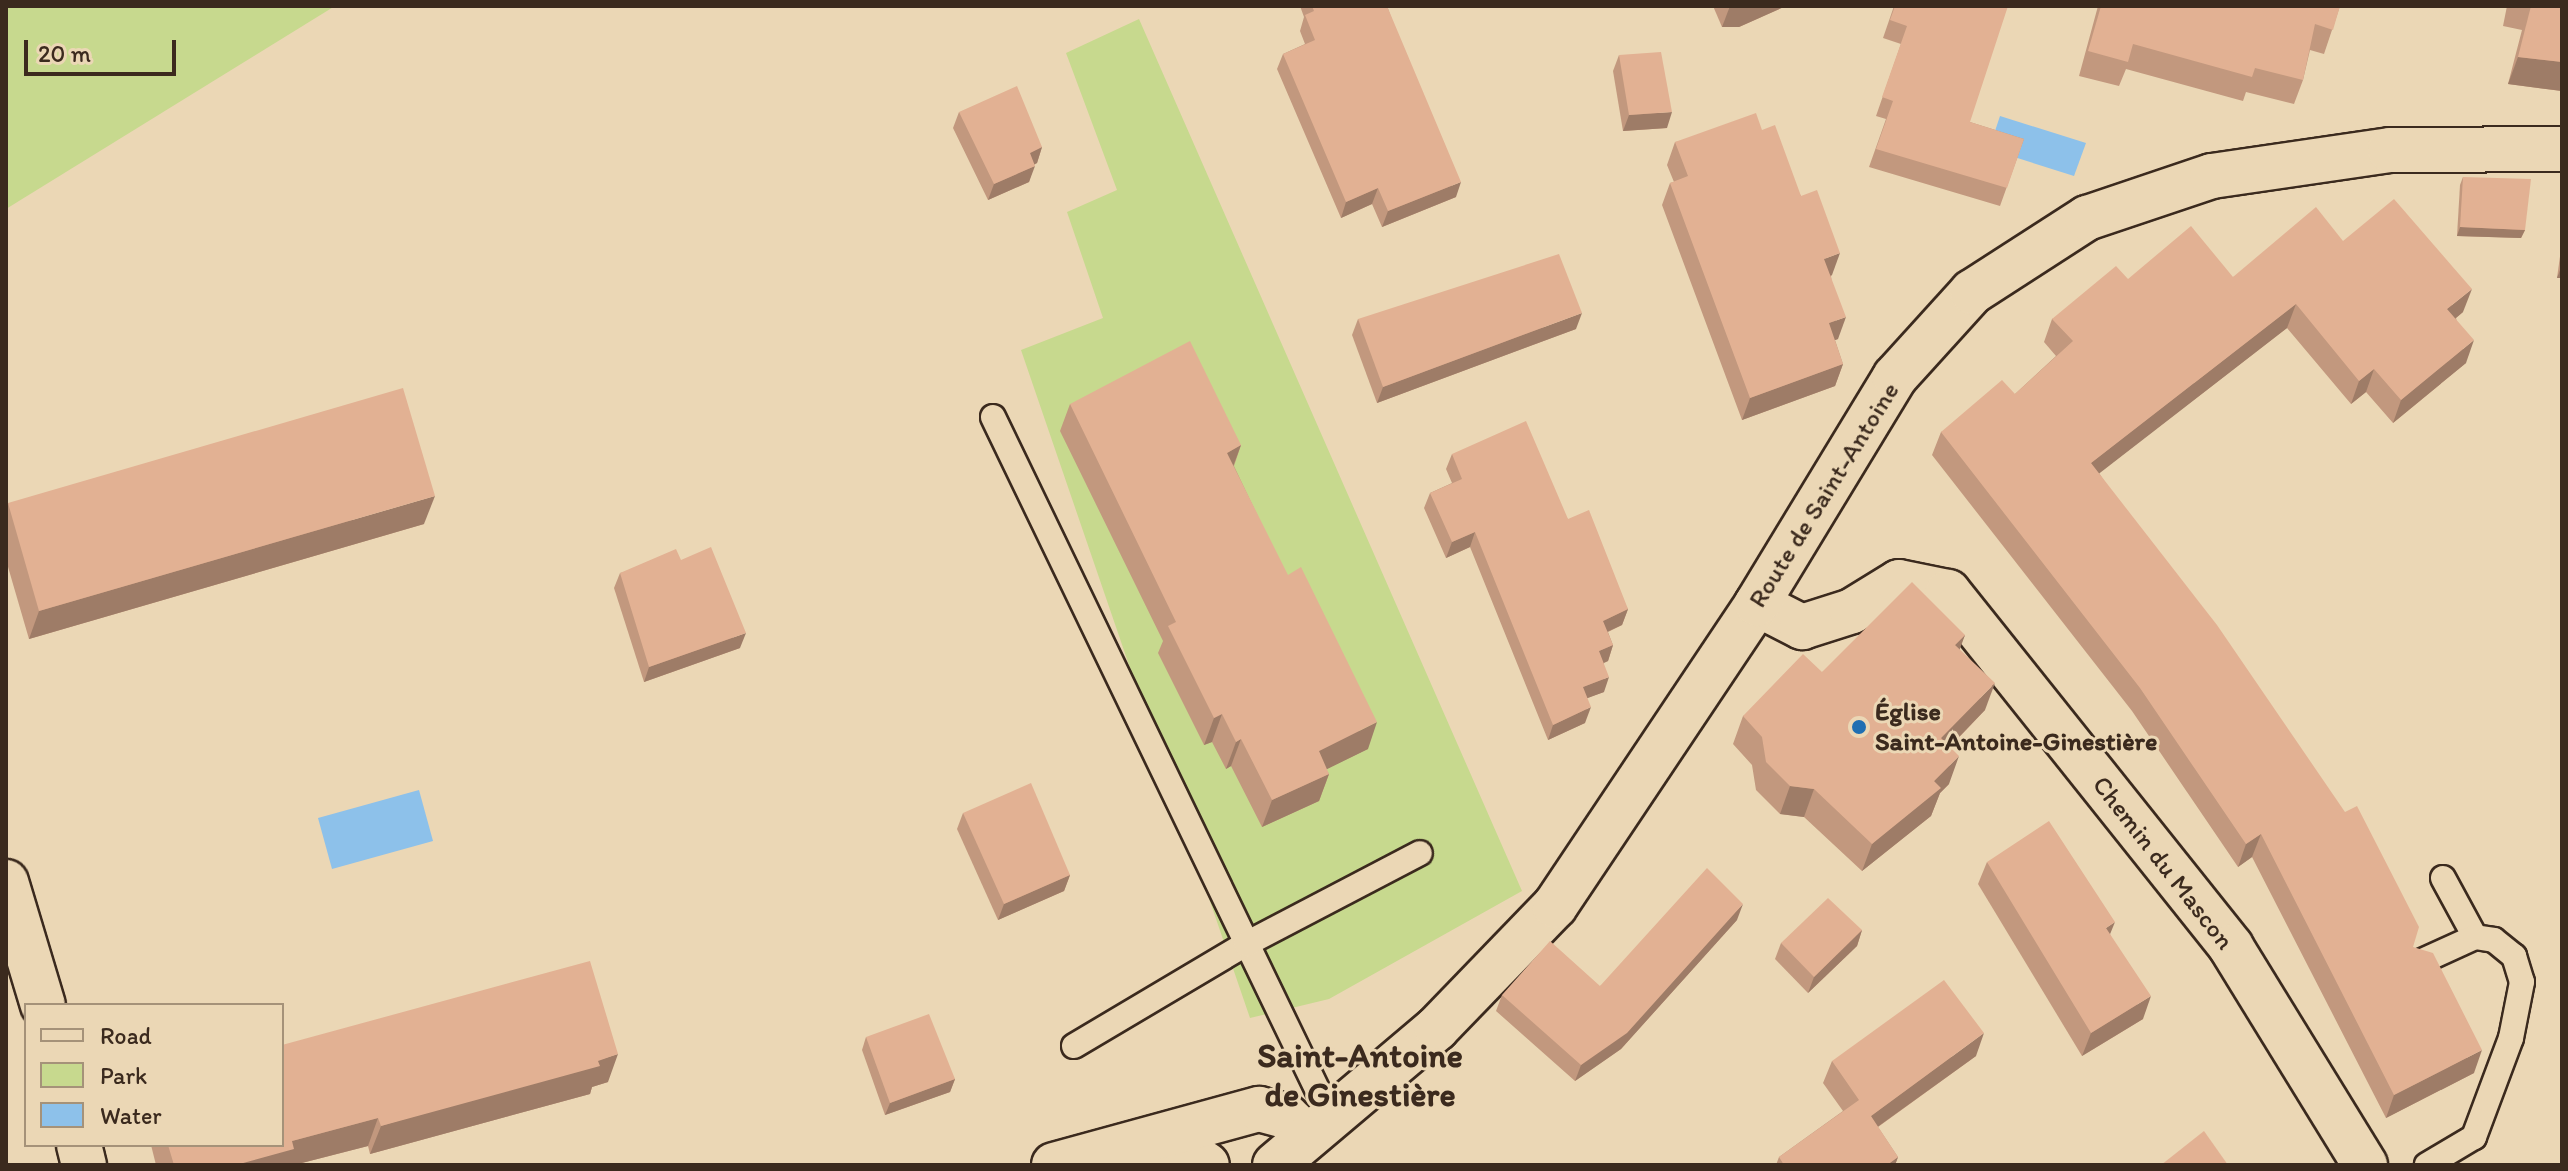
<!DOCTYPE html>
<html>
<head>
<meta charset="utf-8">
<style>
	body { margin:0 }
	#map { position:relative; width:2568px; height:1171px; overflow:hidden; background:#ebd7b5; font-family:Itim,sans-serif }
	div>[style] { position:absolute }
	.green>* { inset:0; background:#c7d98e }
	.water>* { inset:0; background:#8dc1ea }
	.roads { filter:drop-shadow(2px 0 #3b2a1e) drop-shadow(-2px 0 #3b2a1e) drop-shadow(0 2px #3b2a1e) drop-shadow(0 -2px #3b2a1e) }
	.lane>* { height:24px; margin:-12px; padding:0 12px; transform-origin:12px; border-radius:12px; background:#ebd7b5 }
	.street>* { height:44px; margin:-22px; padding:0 22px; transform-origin:22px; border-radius:22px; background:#ebd7b5 }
	.secondary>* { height:44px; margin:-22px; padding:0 22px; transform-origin:22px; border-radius:22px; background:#ebd7b5 }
	.wall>* { inset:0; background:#c2987e }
	.shaded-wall>* { inset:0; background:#9e7c67 }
	.building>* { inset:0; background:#e2b193 }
	.dots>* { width:22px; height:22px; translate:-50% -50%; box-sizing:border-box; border:4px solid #ebd7b5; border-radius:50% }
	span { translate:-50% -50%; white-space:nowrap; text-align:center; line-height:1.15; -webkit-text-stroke:6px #ebd7b5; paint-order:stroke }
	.street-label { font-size:26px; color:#3b2a1e }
	.poi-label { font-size:26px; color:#3b2a1e; font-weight:700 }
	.left { translate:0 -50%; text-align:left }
	.district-label { font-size:34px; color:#3b2a1e; font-weight:700 }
	.frame { position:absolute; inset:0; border:8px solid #3b2a1e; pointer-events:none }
	.legend { position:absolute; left:24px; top:1003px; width:260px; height:144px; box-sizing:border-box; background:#ebd7b5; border:2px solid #a59279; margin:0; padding:10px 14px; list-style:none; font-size:24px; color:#3b2a1e }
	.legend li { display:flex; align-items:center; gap:16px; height:40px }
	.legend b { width:40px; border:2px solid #a59279 }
	.scale { position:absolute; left:24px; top:40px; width:152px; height:36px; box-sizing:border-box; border:4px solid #3b2a1e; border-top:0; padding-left:10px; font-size:24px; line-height:28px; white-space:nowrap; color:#3b2a1e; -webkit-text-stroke:6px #ebd7b5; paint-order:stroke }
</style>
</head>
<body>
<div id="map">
	<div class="green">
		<i style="clip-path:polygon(6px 6px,335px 6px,6px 209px)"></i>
		<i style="clip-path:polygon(1139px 19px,1522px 891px,1329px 999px,1250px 1018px,1021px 350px,1103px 318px,1067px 212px,1117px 190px,1066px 53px)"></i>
	</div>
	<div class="water">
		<i style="clip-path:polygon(2000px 116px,2086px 143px,2074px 176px,1989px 149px)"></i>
		<i style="clip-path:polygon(419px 790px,433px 841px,332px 869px,318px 818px)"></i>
	</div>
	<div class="roads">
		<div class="lane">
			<i style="left:993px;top:417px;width:778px;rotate:64.26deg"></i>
			<i style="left:2443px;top:878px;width:67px;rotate:61.5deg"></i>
			<i style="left:2418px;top:963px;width:63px;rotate:-24.5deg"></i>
			<i style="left:2475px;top:937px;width:19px;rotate:9deg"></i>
			<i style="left:2494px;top:940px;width:26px;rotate:39deg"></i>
			<i style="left:2514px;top:956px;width:27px;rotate:73deg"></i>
			<i style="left:2522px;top:982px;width:57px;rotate:101.1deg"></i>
			<i style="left:2511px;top:1038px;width:106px;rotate:110.5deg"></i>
			<i style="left:2474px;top:1137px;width:55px;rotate:149.2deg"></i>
			<i style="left:1074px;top:1046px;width:200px;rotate:-30.7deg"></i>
			<i style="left:1246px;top:944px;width:196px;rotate:-27.6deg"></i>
		</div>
		<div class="street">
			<i style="left:1757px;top:604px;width:51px;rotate:27.1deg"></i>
			<i style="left:1802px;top:627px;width:52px;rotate:-17.7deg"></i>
			<i style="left:1852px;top:611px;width:55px;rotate:-31.7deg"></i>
			<i style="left:1899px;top:582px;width:50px;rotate:11.5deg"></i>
			<i style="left:1948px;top:592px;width:454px;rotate:51.4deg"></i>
			<i style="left:2231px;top:947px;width:256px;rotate:58.4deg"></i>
			<i style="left:6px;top:882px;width:128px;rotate:73.3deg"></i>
			<i style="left:79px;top:1145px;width:21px;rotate:76deg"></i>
		</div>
		<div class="secondary">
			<i style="left:1136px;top:1145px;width:55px;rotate:9.5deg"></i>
			<i style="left:1190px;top:1154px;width:20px;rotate:33deg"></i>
			<i style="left:1054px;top:1165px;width:213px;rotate:-15.3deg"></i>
			<i style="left:1259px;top:1109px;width:28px;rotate:15deg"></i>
			<i style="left:1286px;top:1116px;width:30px;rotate:44deg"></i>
			<i style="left:1275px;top:1165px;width:212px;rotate:-40.2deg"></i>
			<i style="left:1437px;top:1028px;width:170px;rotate:-46deg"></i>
			<i style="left:1555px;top:906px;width:363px;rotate:-56.2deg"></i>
			<i style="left:1757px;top:604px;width:266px;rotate:-58.7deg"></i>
			<i style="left:1895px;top:377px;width:115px;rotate:-47.8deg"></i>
			<i style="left:1972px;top:292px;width:137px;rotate:-32.8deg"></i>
			<i style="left:2087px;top:218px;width:132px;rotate:-18.6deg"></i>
			<i style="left:2212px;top:176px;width:180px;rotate:-8.3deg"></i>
			<i style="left:2390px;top:150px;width:172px;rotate:-0.3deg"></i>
		</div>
	</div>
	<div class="wall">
		<i style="clip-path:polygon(1300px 6px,1387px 6px,1456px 197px,1382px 227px,1372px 204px,1341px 218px,1277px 69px,1283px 54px,1305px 44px,1300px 31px,1304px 17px)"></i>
		<i style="clip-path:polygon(1713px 6px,1786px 6px,1739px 27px,1722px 27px)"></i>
		<i style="clip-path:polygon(1894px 6px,1970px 122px,2024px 139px,2000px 206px,1869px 167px,1886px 119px,1876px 116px,1901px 44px,1883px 38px)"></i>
		<i style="clip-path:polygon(2098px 6px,2340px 6px,2324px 54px,2310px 50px,2303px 80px,2294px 104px,2246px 92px,2243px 101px,2126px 69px,2119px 86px,2079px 76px)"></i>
		<i style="clip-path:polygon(2507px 6px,2562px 6px,2562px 91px,2508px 84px,2522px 30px,2503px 26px)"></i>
		<i style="clip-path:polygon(1619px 55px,1667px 128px,1623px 131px,1613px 71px)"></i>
		<i style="clip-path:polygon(959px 112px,1042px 147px,1037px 163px,1034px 165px,1029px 182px,988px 200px,953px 128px)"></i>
		<i style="clip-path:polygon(1762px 130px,1801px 196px,1832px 275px,1831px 276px,1838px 339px,1835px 340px,1843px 364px,1835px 386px,1742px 420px,1662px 205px,1670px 183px,1674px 182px,1667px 165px,1675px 142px)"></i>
		<i style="clip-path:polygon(2463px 177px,2525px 230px,2521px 238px,2457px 236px,2460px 185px)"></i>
		<i style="clip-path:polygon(2343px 241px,2463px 312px,2456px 318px,2466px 363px,2393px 423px,2366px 392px,2351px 404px,2287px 328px,2099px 473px,2413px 947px,2474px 1073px,2386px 1118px,2252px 857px,2238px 867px,2132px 711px,1932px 455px,1941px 432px,2015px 394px,2056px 356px,2044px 342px,2052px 319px,2128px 279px,2233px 277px)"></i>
		<i style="clip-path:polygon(2562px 242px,2562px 278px,2557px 278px)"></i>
		<i style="clip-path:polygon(1358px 319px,1576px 329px,1377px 403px,1352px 335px)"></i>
		<i style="clip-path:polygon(1070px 404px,1241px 445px,1234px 466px,1368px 749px,1326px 769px,1329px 774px,1319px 801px,1262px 827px,1231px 766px,1226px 769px,1212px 742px,1204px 745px,1158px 653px,1163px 641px,1060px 431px)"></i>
		<i style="clip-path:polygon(1452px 454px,1568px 519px,1628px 609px,1622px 625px,1608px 632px,1613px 645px,1608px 661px,1604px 663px,1604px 692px,1587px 698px,1585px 723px,1548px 740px,1470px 547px,1446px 558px,1424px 508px,1430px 493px,1452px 483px,1446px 469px)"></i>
		<i style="clip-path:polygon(8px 503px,424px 524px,29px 639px,6px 560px,6px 508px)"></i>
		<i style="clip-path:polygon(681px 560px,740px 648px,644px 682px,614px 588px,620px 573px)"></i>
		<i style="clip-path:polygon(1965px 635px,1959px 649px,1985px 710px,1950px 747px,1949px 784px,1940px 793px,1931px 816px,1862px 871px,1804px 817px,1780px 814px,1756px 790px,1752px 765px,1733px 744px,1743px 716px,1822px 672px)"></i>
		<i style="clip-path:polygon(963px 813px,1070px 875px,1064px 891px,998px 920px,957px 829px)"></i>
		<i style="clip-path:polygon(1987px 862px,2110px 934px,2143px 1019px,2082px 1056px,1978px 884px)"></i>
		<i style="clip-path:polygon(1737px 920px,1621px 1049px,1575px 1081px,1496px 1011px,1502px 995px,1600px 986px)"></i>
		<i style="clip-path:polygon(1862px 930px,1857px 946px,1808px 993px,1775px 959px,1781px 943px)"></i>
		<i style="clip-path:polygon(866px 1037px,955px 1079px,950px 1092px,885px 1115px,862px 1050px)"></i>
		<i style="clip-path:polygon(282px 1045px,608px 1082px,592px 1087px,590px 1094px,370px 1154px,368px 1146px,294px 1165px,156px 1165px,151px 1145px,282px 1145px)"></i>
		<i style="clip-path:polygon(1976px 1056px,1878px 1127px,1898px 1157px,1895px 1165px,1776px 1165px,1779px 1157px,1843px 1111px,1823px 1083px,1832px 1061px)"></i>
	</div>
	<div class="shaded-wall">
		<i style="clip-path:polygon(1730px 6px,1786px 6px,1739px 27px,1722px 27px)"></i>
		<i style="clip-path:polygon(2518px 57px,2562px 62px,2562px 91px,2508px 84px)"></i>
		<i style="clip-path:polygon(1672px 112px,1667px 128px,1623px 131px,1629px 115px)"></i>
		<i style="clip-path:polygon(1042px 147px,1037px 163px,1024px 169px,1030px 153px)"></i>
		<i style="clip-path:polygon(1035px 166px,1029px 182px,988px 200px,994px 184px)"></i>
		<i style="clip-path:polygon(1461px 182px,1456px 197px,1382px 227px,1388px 211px)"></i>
		<i style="clip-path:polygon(1378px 188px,1372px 204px,1341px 218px,1346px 202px)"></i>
		<i style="clip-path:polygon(2460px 227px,2525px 230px,2521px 238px,2457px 236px)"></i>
		<i style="clip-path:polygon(1840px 253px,1832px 275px,1816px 281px,1824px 259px)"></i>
		<i style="clip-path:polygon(2562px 265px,2562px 278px,2557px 278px)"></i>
		<i style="clip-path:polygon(2472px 289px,2463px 312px,2439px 332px,2447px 309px)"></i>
		<i style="clip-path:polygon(2296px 304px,2287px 328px,2083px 486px,2091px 463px)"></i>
		<i style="clip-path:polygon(1582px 313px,1576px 329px,1377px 403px,1383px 387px)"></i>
		<i style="clip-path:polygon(1846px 317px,1838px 339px,1821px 345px,1829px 323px)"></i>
		<i style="clip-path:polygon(2474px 340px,2466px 363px,2393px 423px,2401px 400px)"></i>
		<i style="clip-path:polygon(1843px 364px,1835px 386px,1742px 420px,1750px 398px)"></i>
		<i style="clip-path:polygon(2374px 369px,2366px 392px,2351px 404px,2359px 381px)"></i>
		<i style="clip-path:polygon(1241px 445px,1231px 472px,1227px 453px)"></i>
		<i style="clip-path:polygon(435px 496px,424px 524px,29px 639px,39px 611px)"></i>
		<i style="clip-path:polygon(1475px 532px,1470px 547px,1446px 558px,1452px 542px)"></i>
		<i style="clip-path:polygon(1628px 609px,1622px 625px,1598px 636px,1603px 621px)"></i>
		<i style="clip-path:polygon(746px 633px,740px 648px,644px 682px,649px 667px)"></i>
		<i style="clip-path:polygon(1965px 635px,1955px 662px,1955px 645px)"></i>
		<i style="clip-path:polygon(1613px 645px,1608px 661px,1594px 667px,1599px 651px)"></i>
		<i style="clip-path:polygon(1609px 677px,1604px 692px,1577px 702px,1583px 687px)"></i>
		<i style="clip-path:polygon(1995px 683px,1985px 710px,1931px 766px,1941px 738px)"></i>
		<i style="clip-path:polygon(1591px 707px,1585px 723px,1548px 740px,1553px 725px)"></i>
		<i style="clip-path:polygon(1222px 714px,1212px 742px,1204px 745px,1214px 718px)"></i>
		<i style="clip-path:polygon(1377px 722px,1368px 749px,1309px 778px,1319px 751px)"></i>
		<i style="clip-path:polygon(1241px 739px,1231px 766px,1226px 769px,1236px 742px)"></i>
		<i style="clip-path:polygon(1959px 756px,1949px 784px,1940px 793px,1931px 816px,1862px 871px,1872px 844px)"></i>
		<i style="clip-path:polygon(1329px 774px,1319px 801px,1262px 827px,1272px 800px)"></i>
		<i style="clip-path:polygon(1790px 786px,1814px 789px,1804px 817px,1780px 814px)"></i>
		<i style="clip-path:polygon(2261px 834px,2252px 857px,2238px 867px,2246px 844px)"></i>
		<i style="clip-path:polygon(1070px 875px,1064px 891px,998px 920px,1004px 904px)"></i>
		<i style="clip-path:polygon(1743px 904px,1737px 920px,1621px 1049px,1575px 1081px,1581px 1065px)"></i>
		<i style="clip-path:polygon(2115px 922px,2106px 944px,2106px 928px)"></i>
		<i style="clip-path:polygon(1862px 930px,1857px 946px,1808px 993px,1814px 977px)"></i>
		<i style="clip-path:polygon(2151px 996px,2143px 1019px,2082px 1056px,2091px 1033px)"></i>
		<i style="clip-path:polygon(1984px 1033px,1976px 1056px,1862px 1138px,1871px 1116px)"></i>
		<i style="clip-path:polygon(2482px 1050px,2474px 1073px,2386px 1118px,2394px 1095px)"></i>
		<i style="clip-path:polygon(618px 1054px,608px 1082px,592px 1087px,590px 1094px,370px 1154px,381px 1126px)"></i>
		<i style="clip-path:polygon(955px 1079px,950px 1092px,885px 1115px,890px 1103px)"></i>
		<i style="clip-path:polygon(378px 1118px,368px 1146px,294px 1165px,236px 1165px,292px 1141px)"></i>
		<i style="clip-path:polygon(1898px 1157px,1895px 1165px,1887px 1165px)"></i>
	</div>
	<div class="building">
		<i style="clip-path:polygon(1312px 6px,1387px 6px,1461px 182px,1388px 211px,1378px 188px,1346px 202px,1283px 54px,1315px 40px,1305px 15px,1314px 11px)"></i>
		<i style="clip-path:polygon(1895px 6px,2008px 6px,1970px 122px,2024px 139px,2007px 188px,1876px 149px,1893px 101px,1882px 97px,1907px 26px,1890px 20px)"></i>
		<i style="clip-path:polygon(2101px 6px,2340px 6px,2333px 30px,2315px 24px,2303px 80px,2255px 68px,2252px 77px,2133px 44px,2128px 62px,2088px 51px)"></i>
		<i style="clip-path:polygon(2531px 6px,2562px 6px,2562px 62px,2518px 57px)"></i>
		<i style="clip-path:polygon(1661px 52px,1672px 112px,1629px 115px,1619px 55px)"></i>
		<i style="clip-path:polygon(1017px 86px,1042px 147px,1030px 153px,1035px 166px,994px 184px,959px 112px)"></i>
		<i style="clip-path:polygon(1756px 113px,1762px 130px,1775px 125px,1801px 196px,1817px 190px,1840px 253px,1824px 259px,1846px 317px,1829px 323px,1843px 364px,1750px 398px,1670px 183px,1688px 176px,1675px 142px)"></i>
		<i style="clip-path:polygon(2463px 177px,2531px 179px,2525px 230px,2460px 227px)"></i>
		<i style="clip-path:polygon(2394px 199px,2472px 289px,2447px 309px,2474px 340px,2401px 400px,2374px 369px,2359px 381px,2296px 304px,2091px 463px,2217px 625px,2345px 812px,2357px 806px,2419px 927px,2413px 947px,2433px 953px,2482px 1050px,2394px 1095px,2261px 834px,2246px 844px,2140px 688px,1941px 432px,2002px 380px,2015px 394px,2073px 341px,2052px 319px,2116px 266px,2128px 279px,2191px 226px,2233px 277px,2316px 207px,2343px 241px)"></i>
		<i style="clip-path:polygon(1559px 254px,1582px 313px,1383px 387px,1358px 319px)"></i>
		<i style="clip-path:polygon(1190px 341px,1241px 445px,1227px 453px,1288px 575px,1301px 567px,1377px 722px,1319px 751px,1329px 774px,1272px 800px,1241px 739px,1236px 742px,1222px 714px,1214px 718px,1168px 626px,1176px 622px,1070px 404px)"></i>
		<i style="clip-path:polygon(403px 388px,435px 496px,39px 611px,8px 503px)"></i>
		<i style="clip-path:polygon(1526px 421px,1568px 519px,1589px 510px,1628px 609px,1603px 621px,1613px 645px,1599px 651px,1609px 677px,1583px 687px,1591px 707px,1553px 725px,1475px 532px,1452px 542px,1430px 493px,1462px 479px,1452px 454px)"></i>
		<i style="clip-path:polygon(711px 547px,746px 633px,649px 667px,620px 573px,676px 549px,681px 560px)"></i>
		<i style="clip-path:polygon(1912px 582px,1965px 635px,1955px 645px,1995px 683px,1941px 738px,1959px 756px,1934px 781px,1941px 788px,1872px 844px,1814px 789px,1790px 786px,1766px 762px,1762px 737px,1743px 716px,1803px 654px,1822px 672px)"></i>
		<i style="clip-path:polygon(1031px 783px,1070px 875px,1004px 904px,963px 813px)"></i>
		<i style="clip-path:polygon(2049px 821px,2115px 922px,2106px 928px,2151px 996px,2091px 1033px,1987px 862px)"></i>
		<i style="clip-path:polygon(1707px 868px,1743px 904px,1627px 1033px,1581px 1065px,1502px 995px,1550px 941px,1600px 986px)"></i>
		<i style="clip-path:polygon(1828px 898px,1862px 930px,1814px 977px,1781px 943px)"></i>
		<i style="clip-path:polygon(590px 961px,618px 1054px,598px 1061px,600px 1066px,381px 1126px,378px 1118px,292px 1141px,294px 1149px,236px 1165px,174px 1165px,168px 1145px,282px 1145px,282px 1045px)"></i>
		<i style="clip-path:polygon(1944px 980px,1984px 1033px,1871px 1116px,1898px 1157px,1887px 1165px,1784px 1165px,1779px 1157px,1859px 1100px,1832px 1061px)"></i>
		<i style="clip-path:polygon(929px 1014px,955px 1079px,890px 1103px,866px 1037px)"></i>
		<i style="clip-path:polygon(2204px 1131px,2228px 1165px,2161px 1165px)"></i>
	</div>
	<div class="dots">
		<i style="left:1859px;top:727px;background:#1f6fb2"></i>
	</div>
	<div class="street-label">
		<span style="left:1824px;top:495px;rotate:-58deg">Route de Saint-Antoine</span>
		<span style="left:2163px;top:863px;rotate:52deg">Chemin du Mascon</span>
	</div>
	<div class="poi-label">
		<span class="left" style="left:1875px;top:727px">Église<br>Saint-Antoine-Ginestière</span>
	</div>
	<div class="district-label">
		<span style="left:1360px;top:1075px">Saint-Antoine<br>de Ginestière</span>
	</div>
	<div class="frame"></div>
	<ul class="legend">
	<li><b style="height:10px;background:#ebd7b5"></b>Road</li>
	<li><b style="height:22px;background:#c7d98e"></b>Park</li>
	<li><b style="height:22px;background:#8dc1ea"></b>Water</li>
	</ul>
	<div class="scale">20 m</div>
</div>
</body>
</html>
